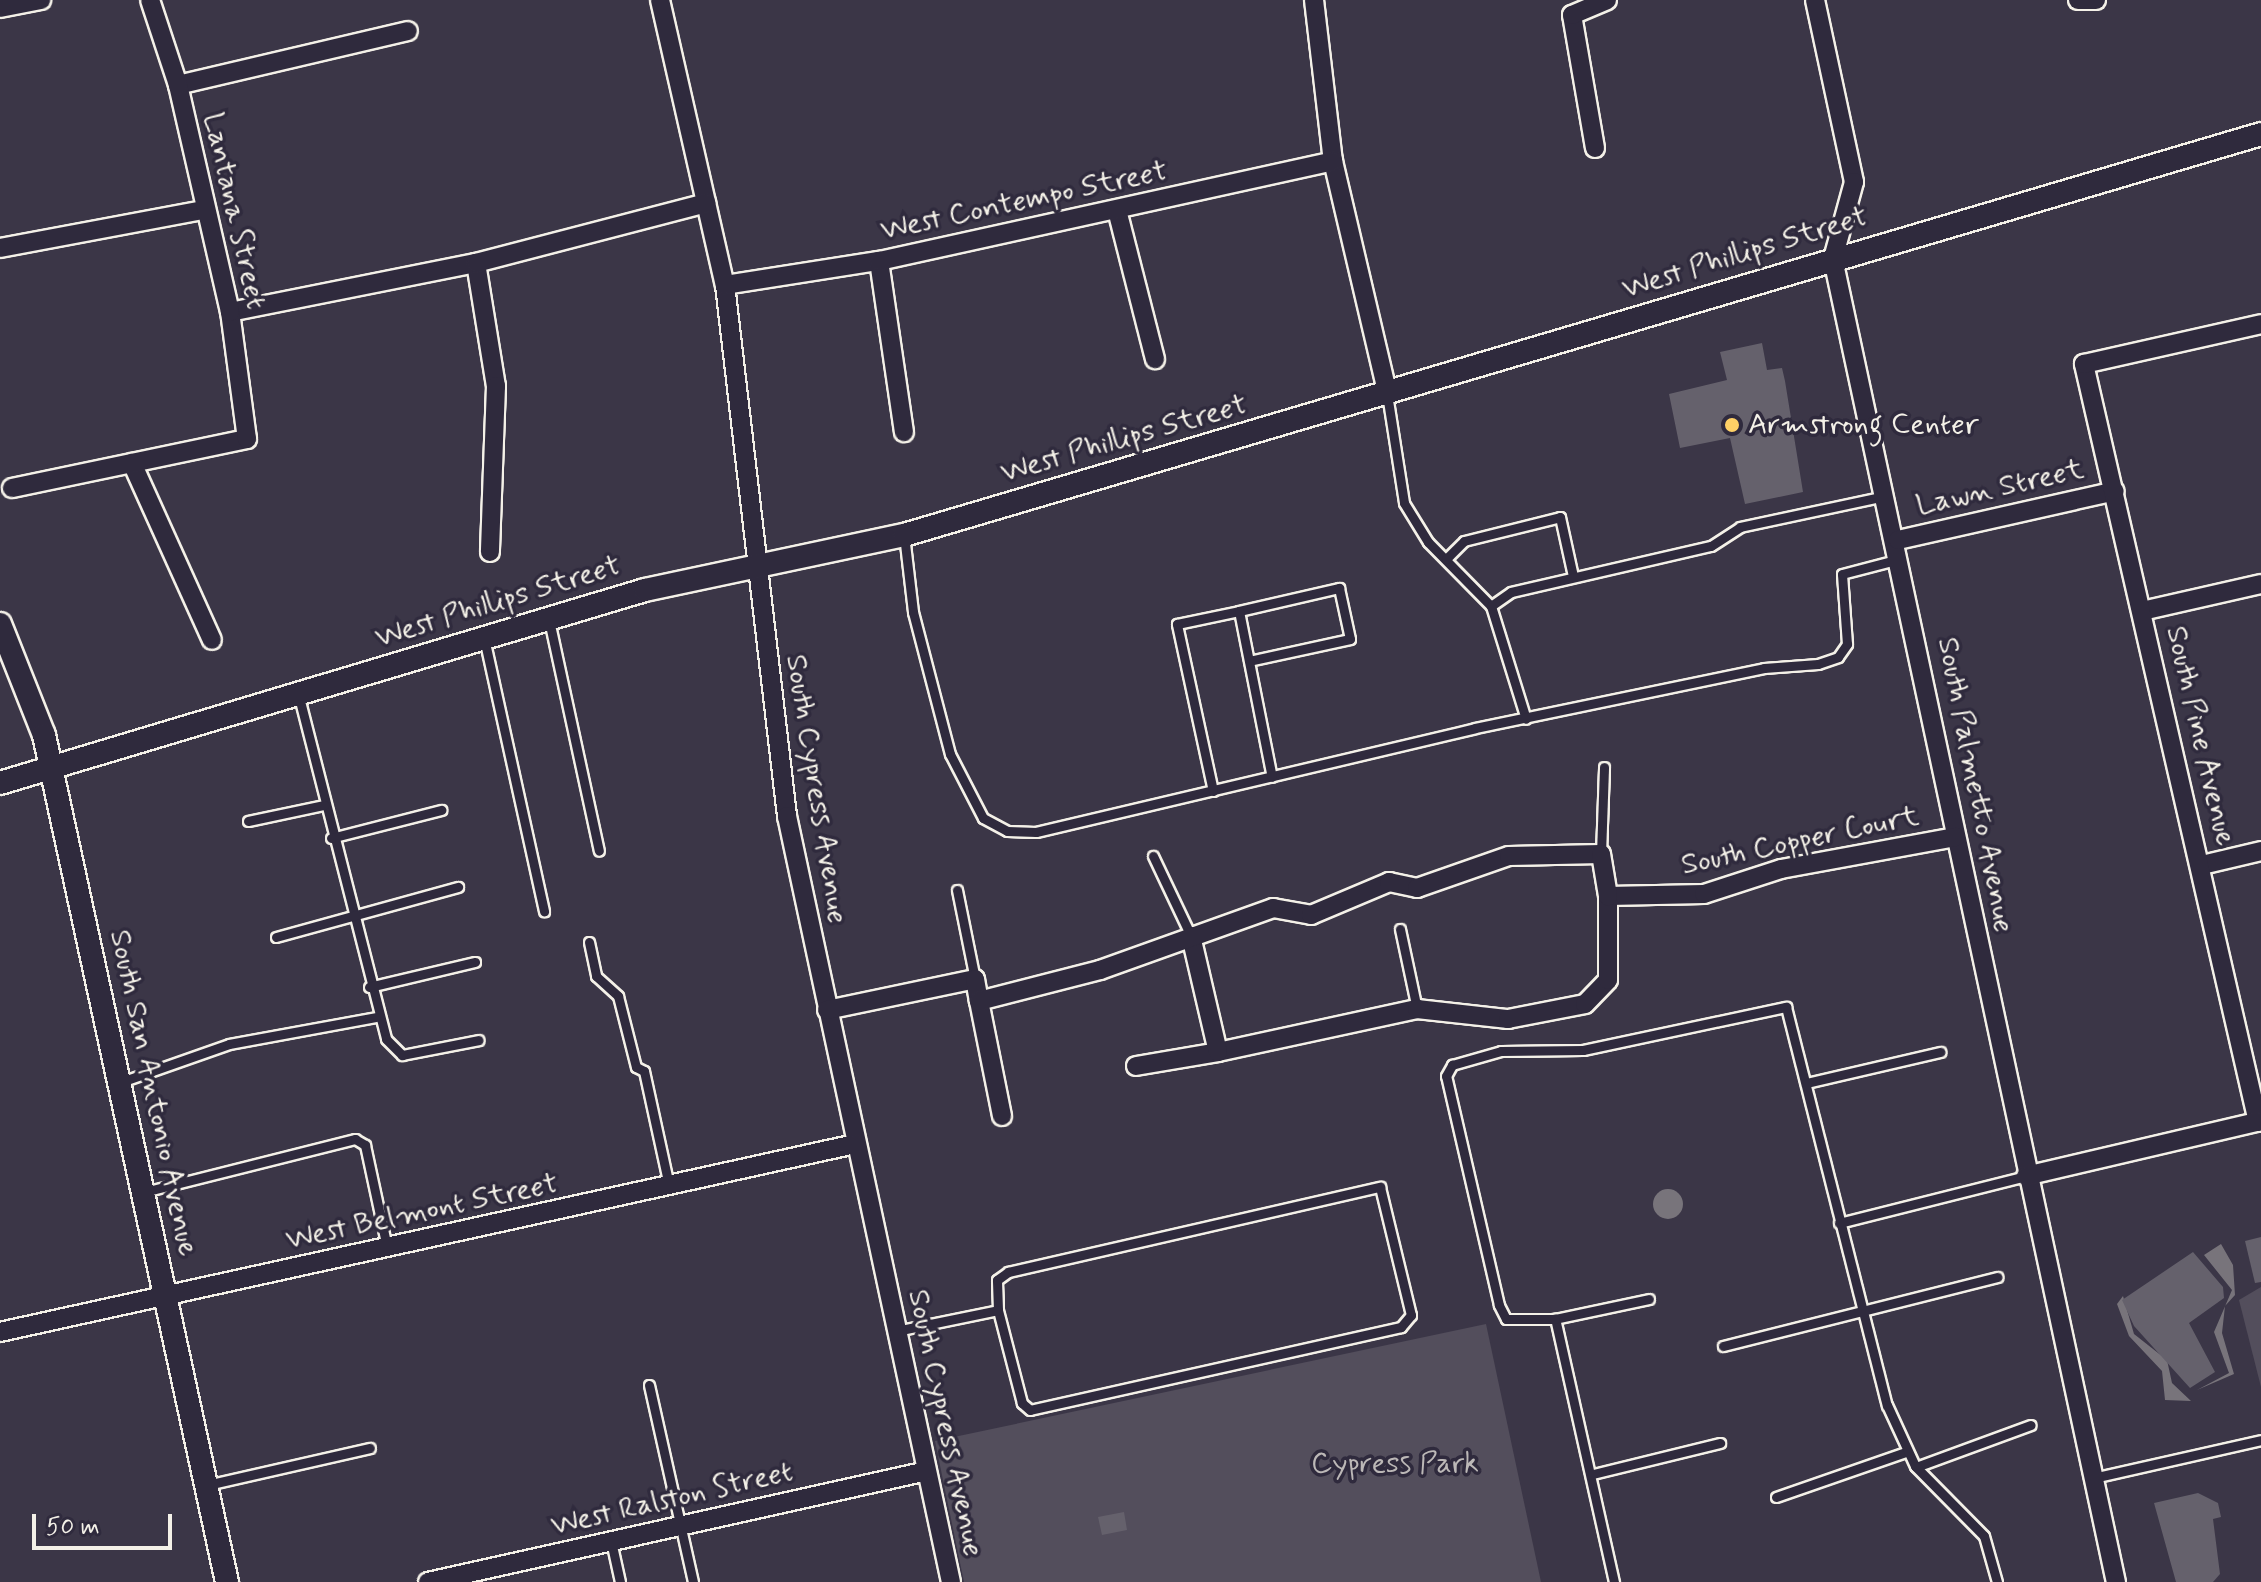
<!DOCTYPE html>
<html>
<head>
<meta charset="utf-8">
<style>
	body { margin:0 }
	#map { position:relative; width:2261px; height:1582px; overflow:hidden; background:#3b3647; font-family:Mynerve,sans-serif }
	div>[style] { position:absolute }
	.green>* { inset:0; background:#534e5c }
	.water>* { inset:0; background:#78747b }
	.round { border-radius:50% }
	.building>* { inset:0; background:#65616c }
	.roads { filter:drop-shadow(2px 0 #f4f1e8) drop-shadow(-2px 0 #f4f1e8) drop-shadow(0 2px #f4f1e8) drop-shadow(0 -2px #f4f1e8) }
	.service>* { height:9px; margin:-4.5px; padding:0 4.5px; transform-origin:4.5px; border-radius:4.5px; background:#2f2a3d }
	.minor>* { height:18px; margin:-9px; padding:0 9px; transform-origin:9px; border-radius:9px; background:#2f2a3d }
	.tertiary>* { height:22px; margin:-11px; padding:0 11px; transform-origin:11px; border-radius:11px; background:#2f2a3d }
	.dots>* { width:22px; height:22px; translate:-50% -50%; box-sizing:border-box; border:4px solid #2f2a3d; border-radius:50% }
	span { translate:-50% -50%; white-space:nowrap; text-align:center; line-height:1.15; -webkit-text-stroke:7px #2f2a3d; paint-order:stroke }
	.street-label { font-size:30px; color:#f4f1e8 }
	.poi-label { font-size:30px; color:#f4f1e8 }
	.left { translate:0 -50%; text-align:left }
	.park-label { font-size:30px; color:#bcb8b7 }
	.scale { position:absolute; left:32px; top:1514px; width:140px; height:36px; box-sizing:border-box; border:4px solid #f4f1e8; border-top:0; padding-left:10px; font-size:24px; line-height:28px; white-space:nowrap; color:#f4f1e8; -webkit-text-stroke:6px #2f2a3d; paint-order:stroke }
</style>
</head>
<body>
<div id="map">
	<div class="green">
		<i style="clip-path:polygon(2261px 1287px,2261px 1387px,2239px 1300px)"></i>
		<i style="clip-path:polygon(1486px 1324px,1541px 1582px,964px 1582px,935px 1441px)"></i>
	</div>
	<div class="water">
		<i class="round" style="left:1653px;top:1189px;width:30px;height:30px"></i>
		<i style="clip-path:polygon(2221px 1244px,2233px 1265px,2235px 1295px,2225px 1306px,2222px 1333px,2234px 1374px,2197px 1390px,2229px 1373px,2214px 1332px,2232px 1290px,2204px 1255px)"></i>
		<i style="clip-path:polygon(2123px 1296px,2134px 1334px,2167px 1360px,2172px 1383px,2191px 1401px,2165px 1400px,2162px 1371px,2129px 1336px,2117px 1304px)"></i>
	</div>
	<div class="building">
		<i style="clip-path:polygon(1762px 343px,1767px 370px,1782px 368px,1785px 381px,1803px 492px,1745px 504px,1730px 438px,1680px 448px,1669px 394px,1727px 380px,1720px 352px)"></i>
		<i style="clip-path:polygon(2261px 1237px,2261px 1282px,2255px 1283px,2245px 1241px)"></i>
		<i style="clip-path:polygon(2193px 1252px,2223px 1287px,2224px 1298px,2189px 1323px,2215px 1372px,2190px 1388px,2134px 1326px,2122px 1300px)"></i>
		<i style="clip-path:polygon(2198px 1493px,2218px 1503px,2221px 1517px,2213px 1519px,2220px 1574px,2213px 1582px,2176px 1582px,2154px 1503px)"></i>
		<i style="clip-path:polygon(1124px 1512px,1127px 1530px,1102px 1535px,1098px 1517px)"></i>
	</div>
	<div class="roads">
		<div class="service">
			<i style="left:1387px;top:394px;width:110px;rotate:81.1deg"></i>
			<i style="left:1404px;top:503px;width:46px;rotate:58.4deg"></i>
			<i style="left:1428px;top:542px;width:90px;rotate:45.5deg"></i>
			<i style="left:1491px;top:606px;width:118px;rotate:72.8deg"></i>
			<i style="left:904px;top:535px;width:78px;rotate:83.3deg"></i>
			<i style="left:913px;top:612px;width:147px;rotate:75.4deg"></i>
			<i style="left:950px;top:754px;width:72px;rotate:62.7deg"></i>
			<i style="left:983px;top:818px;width:27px;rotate:28deg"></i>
			<i style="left:1007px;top:831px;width:29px;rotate:2deg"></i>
			<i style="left:1036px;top:832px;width:451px;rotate:-13.3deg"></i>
			<i style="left:1475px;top:728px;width:295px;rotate:-11.7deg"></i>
			<i style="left:1764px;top:668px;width:54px;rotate:-4.2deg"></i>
			<i style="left:1818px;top:664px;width:21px;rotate:-19deg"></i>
			<i style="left:1838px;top:657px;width:16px;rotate:-55deg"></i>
			<i style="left:1847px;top:644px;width:70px;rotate:-94.1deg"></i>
			<i style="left:1842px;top:574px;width:59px;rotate:-14.7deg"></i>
			<i style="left:1446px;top:559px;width:25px;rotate:-45deg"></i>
			<i style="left:1464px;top:541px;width:99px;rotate:-14deg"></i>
			<i style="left:1560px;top:517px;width:60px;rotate:77.6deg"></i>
			<i style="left:1491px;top:606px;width:24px;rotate:-35deg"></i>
			<i style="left:1511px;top:592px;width:205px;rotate:-13deg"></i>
			<i style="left:1711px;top:546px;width:35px;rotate:-33deg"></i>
			<i style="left:1740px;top:527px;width:148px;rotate:-12.1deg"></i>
			<i style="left:1239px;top:611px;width:103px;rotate:-13deg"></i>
			<i style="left:1339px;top:588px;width:52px;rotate:77.8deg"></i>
			<i style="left:1350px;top:639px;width:103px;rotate:167.7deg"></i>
			<i style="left:549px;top:620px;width:236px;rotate:77.8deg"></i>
			<i style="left:484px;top:638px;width:280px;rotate:77.6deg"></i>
			<i style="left:298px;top:693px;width:357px;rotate:75.7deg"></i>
			<i style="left:386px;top:1039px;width:23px;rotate:45deg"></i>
			<i style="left:402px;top:1055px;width:78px;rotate:-11deg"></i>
			<i style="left:1213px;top:791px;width:171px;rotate:-102.2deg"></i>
			<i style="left:1177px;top:624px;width:63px;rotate:-11.8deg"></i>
			<i style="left:1239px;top:611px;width:169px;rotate:78.8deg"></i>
			<i style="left:248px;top:821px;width:78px;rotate:-11.9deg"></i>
			<i style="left:331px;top:838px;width:114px;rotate:-14.3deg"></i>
			<i style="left:1601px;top:854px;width:87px;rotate:-88deg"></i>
			<i style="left:1153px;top:856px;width:89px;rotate:64.6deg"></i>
			<i style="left:957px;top:890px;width:91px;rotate:78.6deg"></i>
			<i style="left:1400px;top:929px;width:82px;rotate:78deg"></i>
			<i style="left:276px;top:937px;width:189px;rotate:-15.4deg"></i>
			<i style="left:589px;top:942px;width:35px;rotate:78deg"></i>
			<i style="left:596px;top:976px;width:30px;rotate:42deg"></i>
			<i style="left:618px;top:996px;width:73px;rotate:75.8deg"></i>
			<i style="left:636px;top:1067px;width:9px;rotate:27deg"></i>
			<i style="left:644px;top:1071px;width:118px;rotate:77.7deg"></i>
			<i style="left:369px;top:987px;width:109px;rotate:-13.3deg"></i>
			<i style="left:121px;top:1082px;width:114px;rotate:-19.4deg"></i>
			<i style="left:229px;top:1044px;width:149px;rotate:-10.4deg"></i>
			<i style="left:1806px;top:1083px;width:138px;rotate:-13deg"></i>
			<i style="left:1380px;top:1187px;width:132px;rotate:76.4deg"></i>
			<i style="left:1411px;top:1315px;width:16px;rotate:130deg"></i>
			<i style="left:1401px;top:1327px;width:380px;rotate:167.4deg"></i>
			<i style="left:1030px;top:1410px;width:11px;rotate:-139deg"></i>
			<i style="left:1022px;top:1403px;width:96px;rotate:-104.5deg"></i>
			<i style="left:998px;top:1310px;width:30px;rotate:-92deg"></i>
			<i style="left:997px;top:1280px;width:14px;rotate:-36deg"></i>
			<i style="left:1008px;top:1272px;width:382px;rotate:-12.9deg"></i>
			<i style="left:144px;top:1192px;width:218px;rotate:-14.1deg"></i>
			<i style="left:355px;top:1139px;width:12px;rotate:31deg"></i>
			<i style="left:365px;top:1145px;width:105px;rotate:77.9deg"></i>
			<i style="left:1839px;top:1223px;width:193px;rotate:-14.1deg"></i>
			<i style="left:1555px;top:1319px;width:96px;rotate:-12deg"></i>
			<i style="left:896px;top:1331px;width:104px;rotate:-11.6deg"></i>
			<i style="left:1723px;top:1346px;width:283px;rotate:-14.1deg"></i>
			<i style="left:649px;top:1385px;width:202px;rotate:77.4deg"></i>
			<i style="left:1916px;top:1467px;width:122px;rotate:-20.1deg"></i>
			<i style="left:1593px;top:1474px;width:131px;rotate:-13.7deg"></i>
			<i style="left:2093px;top:1478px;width:172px;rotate:-12.7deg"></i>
			<i style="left:207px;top:1485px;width:167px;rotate:-12.8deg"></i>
			<i style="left:1776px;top:1497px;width:138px;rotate:-19.1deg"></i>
			<i style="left:611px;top:1541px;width:42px;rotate:77.6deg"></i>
			<i style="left:1614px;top:1582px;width:270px;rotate:-102.6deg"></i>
			<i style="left:1555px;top:1319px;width:49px;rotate:180deg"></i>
			<i style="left:1506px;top:1319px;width:16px;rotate:-117deg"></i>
			<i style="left:1499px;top:1305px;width:235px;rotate:-103deg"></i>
			<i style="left:1446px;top:1076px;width:13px;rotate:-61deg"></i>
			<i style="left:1452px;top:1065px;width:51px;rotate:-15.9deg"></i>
			<i style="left:1501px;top:1051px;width:82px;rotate:-0.7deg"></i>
			<i style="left:1583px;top:1050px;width:208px;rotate:-12deg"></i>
			<i style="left:1786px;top:1007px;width:411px;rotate:75.8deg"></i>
			<i style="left:1887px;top:1405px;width:67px;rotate:65.3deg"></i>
			<i style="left:1915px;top:1466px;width:98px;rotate:45.4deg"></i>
			<i style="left:1984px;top:1536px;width:48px;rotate:74.2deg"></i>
		</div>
		<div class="minor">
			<i style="left:660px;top:0;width:292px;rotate:77.2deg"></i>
			<i style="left:725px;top:285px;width:535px;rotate:83.34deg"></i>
			<i style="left:787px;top:816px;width:783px;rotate:77.92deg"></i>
			<i style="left:1314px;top:0;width:162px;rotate:83.3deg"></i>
			<i style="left:1333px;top:161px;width:236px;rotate:76.8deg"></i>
			<i style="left:1815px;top:0;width:186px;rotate:77.9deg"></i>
			<i style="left:1854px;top:182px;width:80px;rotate:105.3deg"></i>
			<i style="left:1833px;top:259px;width:1353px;rotate:77.93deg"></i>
			<i style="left:2078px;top:0;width:18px"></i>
			<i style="left:0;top:8px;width:42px;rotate:-11deg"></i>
			<i style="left:178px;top:85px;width:236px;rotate:-13.2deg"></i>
			<i style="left:1595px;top:148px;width:135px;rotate:-99.8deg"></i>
			<i style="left:1572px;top:15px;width:38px;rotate:-23deg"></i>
			<i style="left:1117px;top:210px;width:154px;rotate:75.7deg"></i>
			<i style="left:0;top:248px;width:207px;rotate:-10.6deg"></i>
			<i style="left:879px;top:261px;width:173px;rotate:81.7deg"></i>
			<i style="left:476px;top:263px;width:125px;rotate:80.8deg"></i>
			<i style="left:496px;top:386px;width:166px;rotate:92.1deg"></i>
			<i style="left:725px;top:285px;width:156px;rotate:-8.9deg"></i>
			<i style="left:879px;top:261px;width:465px;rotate:-12.4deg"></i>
			<i style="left:230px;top:312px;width:251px;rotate:-11.3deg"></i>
			<i style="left:476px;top:263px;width:238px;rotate:-14.6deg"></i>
			<i style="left:132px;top:463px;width:194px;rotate:65.7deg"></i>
			<i style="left:12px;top:488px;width:240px;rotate:-11.8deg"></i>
			<i style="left:247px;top:439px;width:128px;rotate:-97.6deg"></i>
			<i style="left:230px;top:312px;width:233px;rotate:-102.9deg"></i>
			<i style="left:178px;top:85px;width:89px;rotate:-108.2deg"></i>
			<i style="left:1898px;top:540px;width:222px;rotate:-12.7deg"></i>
			<i style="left:2142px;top:611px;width:122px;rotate:-12.8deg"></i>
			<i style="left:2202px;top:865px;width:61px;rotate:-13.3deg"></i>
			<i style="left:827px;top:1010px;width:151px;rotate:-11.8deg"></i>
			<i style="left:975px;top:979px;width:22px;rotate:80deg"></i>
			<i style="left:1218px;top:1052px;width:204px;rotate:-12.2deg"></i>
			<i style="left:1417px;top:1009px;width:92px;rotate:6.3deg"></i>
			<i style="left:1508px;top:1019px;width:78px;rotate:-11deg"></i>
			<i style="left:1585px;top:1004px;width:33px;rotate:-46deg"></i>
			<i style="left:1608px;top:980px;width:84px;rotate:-90deg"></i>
			<i style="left:1608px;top:896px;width:96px;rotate:-1.2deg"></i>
			<i style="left:1704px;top:894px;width:81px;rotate:-18deg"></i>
			<i style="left:1781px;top:869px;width:178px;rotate:-10.4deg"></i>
			<i style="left:1136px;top:1066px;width:83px;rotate:-9.7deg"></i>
			<i style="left:1218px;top:1052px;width:119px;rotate:-103.1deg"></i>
			<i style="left:1002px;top:1116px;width:117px;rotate:-101.3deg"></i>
			<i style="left:979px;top:1001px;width:125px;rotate:-14.4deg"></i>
			<i style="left:1100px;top:970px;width:184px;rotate:-19.7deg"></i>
			<i style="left:1273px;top:908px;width:39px;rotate:10deg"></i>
			<i style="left:1311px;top:915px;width:85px;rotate:-22.9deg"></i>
			<i style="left:1389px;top:882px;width:29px;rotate:12deg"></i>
			<i style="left:1417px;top:888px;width:97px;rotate:-19.2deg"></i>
			<i style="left:1509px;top:856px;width:92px;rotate:-1.2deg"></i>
			<i style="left:1601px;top:854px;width:43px;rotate:80.5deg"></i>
			<i style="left:2258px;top:1122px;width:778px;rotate:-102.93deg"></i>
			<i style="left:2084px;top:364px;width:181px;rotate:-12.7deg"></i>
			<i style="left:2026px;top:1176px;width:241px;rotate:-13.2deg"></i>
			<i style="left:0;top:1332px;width:875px;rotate:-12.4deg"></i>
			<i style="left:428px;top:1582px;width:511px;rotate:-12.54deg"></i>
		</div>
		<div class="tertiary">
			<i style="left:0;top:624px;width:119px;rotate:68.4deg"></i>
			<i style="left:44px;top:735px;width:867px;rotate:77.81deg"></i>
			<i style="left:0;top:783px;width:673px;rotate:-16.66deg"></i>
			<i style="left:645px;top:590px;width:265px;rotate:-12deg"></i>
			<i style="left:904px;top:535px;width:1415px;rotate:-16.46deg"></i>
		</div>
	</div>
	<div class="dots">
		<i style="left:1732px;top:425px;background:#ffd166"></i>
	</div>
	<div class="street-label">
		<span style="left:1024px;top:201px;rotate:-12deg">West Contempo Street</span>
		<span style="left:234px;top:211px;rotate:77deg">Lantana Street</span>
		<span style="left:1745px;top:253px;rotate:-17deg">West Phillips Street</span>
		<span style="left:1124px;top:439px;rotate:-16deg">West Phillips Street</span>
		<span style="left:2000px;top:488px;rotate:-13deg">Lawn Street</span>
		<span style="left:498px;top:602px;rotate:-17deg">West Phillips Street</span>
		<span style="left:2200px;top:736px;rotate:77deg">South Pine Avenue</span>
		<span style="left:1975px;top:785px;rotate:79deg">South Palmetto Avenue</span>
		<span style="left:816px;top:789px;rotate:81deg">South Cypress Avenue</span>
		<span style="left:1800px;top:841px;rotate:-12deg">South Copper Court</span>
		<span style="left:153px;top:1093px;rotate:78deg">South San Antonio Avenue</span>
		<span style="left:422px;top:1212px;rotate:-12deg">West Belmont Street</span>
		<span style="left:945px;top:1423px;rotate:78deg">South Cypress Avenue</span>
		<span style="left:672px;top:1499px;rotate:-13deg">West Ralston Street</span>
	</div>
	<div class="poi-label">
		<span class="left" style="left:1748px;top:425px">Armstrong Center</span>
	</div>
	<div class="park-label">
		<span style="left:1395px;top:1464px">Cypress Park</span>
	</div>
	<div class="scale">50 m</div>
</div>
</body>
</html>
